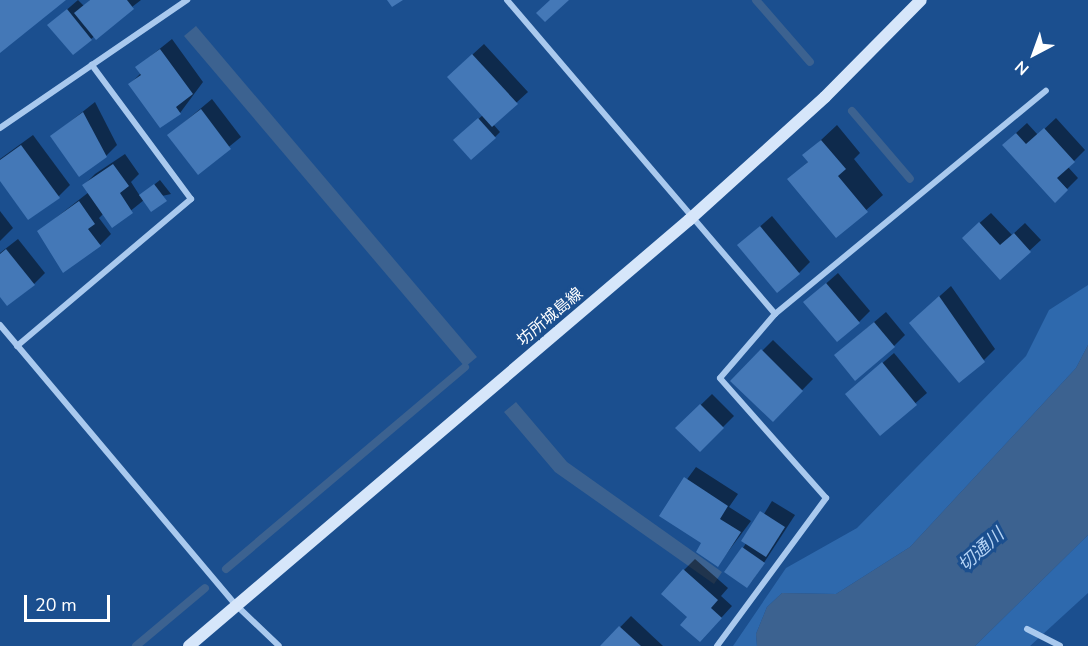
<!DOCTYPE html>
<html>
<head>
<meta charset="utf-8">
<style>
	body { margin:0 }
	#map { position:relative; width:1088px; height:646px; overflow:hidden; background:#1b4f8f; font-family:"Nunito Sans","Noto Sans JP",sans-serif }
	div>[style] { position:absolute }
	.green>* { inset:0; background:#2e69ad }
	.water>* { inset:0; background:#3c6290 }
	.shadow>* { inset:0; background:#0007 }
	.stream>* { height:8px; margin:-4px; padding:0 4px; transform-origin:4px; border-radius:4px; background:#3c6290 }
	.building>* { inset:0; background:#4478b7 }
	.minor>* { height:6px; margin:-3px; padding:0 3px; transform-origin:3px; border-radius:3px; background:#a9c9ee }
	.secondary>* { height:12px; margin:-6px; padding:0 6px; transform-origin:6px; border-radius:6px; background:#d6e6fa }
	span { translate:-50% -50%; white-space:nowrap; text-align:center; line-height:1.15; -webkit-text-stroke:6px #1b4f8f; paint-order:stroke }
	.street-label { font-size:16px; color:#fff }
	.water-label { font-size:18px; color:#b5d3f5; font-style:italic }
	.north { position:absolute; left:1004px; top:24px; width:60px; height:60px; -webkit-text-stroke:4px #1b4f8f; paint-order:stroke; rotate:221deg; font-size:16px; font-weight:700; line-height:24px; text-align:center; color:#fff }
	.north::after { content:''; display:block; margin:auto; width:21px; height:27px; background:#fff; clip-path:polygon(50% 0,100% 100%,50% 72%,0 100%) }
	.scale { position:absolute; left:24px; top:595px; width:86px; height:27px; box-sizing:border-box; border:3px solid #fff; border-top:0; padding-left:8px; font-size:18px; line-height:21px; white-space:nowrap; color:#fff; -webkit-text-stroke:4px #1b4f8f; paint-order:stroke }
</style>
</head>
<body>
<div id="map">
	<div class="green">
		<i style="clip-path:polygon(1088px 285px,1088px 345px,1076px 368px,910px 547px,836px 594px,782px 593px,767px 607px,756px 634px,757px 646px,733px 646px,786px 568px,857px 528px,1026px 356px,1049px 310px)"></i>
		<i style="clip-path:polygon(1088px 535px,1088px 593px,1030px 646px,975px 646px)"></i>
	</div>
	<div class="water">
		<i style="clip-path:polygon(196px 26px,477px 357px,465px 367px,184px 36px)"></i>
		<i style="clip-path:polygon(1088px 345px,1088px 535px,975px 646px,757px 646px,756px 634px,767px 607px,782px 593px,836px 594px,910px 547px,1076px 368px)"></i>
		<i style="clip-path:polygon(516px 402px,567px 462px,722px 572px,714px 584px,555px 472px,504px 412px)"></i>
	</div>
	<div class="shadow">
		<i style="clip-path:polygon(78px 0,84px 6px,90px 0,141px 0,73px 53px,49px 25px)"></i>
		<i style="clip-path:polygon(172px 39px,203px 82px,180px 113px,130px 84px,141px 73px,137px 67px)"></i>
		<i style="clip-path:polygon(484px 44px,528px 92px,493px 124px,500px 132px,495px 137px,460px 135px,483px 115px,460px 66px)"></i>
		<i style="clip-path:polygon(212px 99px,241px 137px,198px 172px,169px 135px)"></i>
		<i style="clip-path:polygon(95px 102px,117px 145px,106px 156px,52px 136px)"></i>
		<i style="clip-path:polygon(1056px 118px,1085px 150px,1068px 167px,1078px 178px,1067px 189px,1015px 134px,1027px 123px,1038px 135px)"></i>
		<i style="clip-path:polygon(837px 125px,860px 153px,854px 159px,883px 195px,837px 236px,789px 179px,809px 161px,805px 155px)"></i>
		<i style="clip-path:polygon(33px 135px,70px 185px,59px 196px,0 178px,0 159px)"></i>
		<i style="clip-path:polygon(125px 154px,139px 174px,131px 182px,140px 196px,160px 180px,171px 194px,144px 200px,113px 225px,104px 213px,99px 218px,111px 234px,100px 245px,39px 231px,89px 192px,84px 185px,95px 174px)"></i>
		<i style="clip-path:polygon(0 211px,13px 228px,0 241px)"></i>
		<i style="clip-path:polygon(991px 213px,1012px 235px,1025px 223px,1041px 240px,1000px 278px,975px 227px)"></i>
		<i style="clip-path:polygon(772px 216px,810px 262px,799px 273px,739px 245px)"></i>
		<i style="clip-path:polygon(18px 239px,45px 273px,34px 284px,0 294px,0 253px)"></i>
		<i style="clip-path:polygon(838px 273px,870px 311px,859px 322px,805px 302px)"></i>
		<i style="clip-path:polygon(951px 286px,995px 349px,984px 360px,922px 312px)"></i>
		<i style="clip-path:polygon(886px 312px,905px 335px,894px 346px,847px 345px)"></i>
		<i style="clip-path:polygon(773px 340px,813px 379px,773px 420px,732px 381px)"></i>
		<i style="clip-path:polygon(894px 353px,927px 393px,880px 434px,847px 394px)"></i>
		<i style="clip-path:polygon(712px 394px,734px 416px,700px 450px,677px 428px)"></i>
		<i style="clip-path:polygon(696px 467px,738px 494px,729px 507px,751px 521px,718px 565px,703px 543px,661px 515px)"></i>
		<i style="clip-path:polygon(772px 501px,795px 515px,752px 581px,743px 548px)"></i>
		<i style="clip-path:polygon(695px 559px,728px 588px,721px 596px,732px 606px,711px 629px,689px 617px,684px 570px)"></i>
		<i style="clip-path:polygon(631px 616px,663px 646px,602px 646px)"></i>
	</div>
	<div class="stream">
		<i style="left:756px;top:0;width:82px;rotate:48.9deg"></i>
		<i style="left:852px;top:111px;width:89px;rotate:49.5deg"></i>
		<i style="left:226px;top:569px;width:313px;rotate:-40.2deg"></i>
		<i style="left:136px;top:646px;width:90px;rotate:-40deg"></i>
	</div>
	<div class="building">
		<i style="clip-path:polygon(0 0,66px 0,0 53px)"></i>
		<i style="clip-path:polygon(90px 0,127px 0,134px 9px,96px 40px,74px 13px)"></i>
		<i style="clip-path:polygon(387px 0,403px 0,392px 7px)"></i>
		<i style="clip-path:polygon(550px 0,569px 0,545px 22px,536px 13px)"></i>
		<i style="clip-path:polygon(67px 9px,92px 40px,73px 55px,47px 25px)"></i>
		<i style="clip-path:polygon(160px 49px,193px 94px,176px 107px,181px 114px,160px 128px,128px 84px,141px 75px,135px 67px)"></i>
		<i style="clip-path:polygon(472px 54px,518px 104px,492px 127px,447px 77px)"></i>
		<i style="clip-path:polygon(201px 109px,231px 149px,198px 175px,167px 135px)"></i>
		<i style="clip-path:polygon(83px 112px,107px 157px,79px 177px,50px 136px)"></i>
		<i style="clip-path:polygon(478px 118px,496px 138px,471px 160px,453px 140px)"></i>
		<i style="clip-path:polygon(1044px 128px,1075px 162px,1057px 178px,1068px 190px,1055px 203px,1002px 145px,1016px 133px,1026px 144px)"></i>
		<i style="clip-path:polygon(821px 140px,846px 169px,838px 176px,868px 212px,836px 238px,787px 179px,808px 162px,802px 155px)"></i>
		<i style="clip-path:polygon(21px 145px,60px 198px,28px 220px,0 181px,0 160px)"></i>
		<i style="clip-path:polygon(113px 164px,129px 186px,120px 193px,133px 213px,112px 228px,82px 185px)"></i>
		<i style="clip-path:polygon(154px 184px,167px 201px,151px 212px,139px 195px)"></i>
		<i style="clip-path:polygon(79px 201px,95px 224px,88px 229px,101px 246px,63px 273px,37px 231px)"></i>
		<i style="clip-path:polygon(979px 222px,1000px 245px,1014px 233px,1031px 252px,1000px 280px,962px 238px)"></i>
		<i style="clip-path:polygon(760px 226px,800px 274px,777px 293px,737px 245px)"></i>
		<i style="clip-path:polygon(6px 249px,35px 285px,7px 306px,0 297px,0 254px)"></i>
		<i style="clip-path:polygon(826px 283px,860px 323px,837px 342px,803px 302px)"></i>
		<i style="clip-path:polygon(939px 296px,985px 362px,959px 383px,909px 323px)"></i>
		<i style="clip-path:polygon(874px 322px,895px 347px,855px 381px,834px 355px)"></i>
		<i style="clip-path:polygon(761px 349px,803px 391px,773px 422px,730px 381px)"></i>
		<i style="clip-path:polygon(882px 362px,917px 405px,880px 436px,845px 394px)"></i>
		<i style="clip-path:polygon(700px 404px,724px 428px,700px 452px,675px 428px)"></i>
		<i style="clip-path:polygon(684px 477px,728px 506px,720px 519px,741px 532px,718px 567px,696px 552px,701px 543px,659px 516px)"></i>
		<i style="clip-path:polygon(760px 511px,785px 527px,766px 557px,741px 541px)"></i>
		<i style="clip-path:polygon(742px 547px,765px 563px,747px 588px,724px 572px)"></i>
		<i style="clip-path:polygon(683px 569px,718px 600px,711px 608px,722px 618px,700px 642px,680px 625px,687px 617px,661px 594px)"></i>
		<i style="clip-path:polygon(619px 626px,641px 646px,600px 646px)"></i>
	</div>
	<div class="minor">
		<i style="left:507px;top:0;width:413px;rotate:49.5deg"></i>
		<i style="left:0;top:128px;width:227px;rotate:-34.4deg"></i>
		<i style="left:0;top:325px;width:366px;rotate:49.9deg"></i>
		<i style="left:236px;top:605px;width:59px;rotate:43.6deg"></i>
		<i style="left:17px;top:346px;width:228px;rotate:-40.2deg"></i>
		<i style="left:191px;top:199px;width:167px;rotate:-126.5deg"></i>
		<i style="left:1027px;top:629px;width:37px;rotate:27deg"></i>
		<i style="left:717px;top:646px;width:184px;rotate:-53.6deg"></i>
		<i style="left:826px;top:498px;width:160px;rotate:-131.5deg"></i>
		<i style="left:720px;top:378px;width:84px;rotate:-49.3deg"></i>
		<i style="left:775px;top:314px;width:351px;rotate:-39.5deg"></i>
	</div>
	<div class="secondary">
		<i style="left:189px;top:646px;width:657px;rotate:-40.43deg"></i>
		<i style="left:689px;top:220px;width:183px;rotate:-42.1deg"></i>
		<i style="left:825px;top:97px;width:136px;rotate:-45.3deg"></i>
	</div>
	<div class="street-label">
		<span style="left:550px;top:317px;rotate:-40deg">坊所城島線</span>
	</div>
	<div class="water-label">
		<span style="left:981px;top:550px;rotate:-42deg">切通川</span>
	</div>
	<div class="north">N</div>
	<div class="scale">20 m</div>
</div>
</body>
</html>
